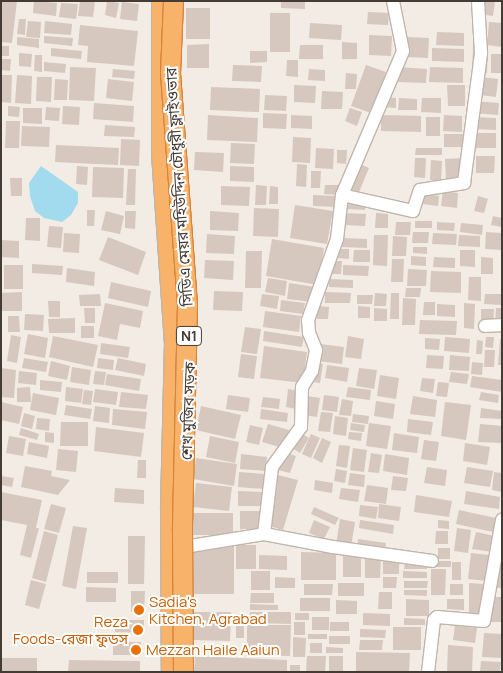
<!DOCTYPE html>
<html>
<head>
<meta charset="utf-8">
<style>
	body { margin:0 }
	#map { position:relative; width:503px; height:673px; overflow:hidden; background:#f2ece5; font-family:Manrope,"Noto Sans Bengali",sans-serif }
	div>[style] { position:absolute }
	.water>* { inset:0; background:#a2dbed }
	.building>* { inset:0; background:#d6c8be }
	.roads { filter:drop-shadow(1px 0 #c0b5ab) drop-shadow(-1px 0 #c0b5ab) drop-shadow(0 1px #c0b5ab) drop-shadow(0 -1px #c0b5ab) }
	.minor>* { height:12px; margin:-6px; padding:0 6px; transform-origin:6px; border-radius:6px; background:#fff }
	.highway>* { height:19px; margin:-9.5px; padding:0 9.5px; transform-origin:9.5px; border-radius:9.5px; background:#f8b269 }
	.bridges { filter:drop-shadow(1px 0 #d78439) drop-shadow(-1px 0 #d78439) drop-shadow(0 1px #d78439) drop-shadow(0 -1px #d78439) }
	.highway-bridge>* { height:19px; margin:-9.5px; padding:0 9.5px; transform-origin:9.5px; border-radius:9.5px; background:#f8b269 }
	.dots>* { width:14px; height:14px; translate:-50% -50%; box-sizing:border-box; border:2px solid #fff; border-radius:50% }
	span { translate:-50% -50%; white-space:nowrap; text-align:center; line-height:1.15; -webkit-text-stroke:4px #fff; paint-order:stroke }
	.shield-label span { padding:1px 4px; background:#fff; border:1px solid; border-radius:4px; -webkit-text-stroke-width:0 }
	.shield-label { font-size:14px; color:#443b35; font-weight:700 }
	.street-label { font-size:15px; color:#443b35 }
	.food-label { font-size:15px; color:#c56008 }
	.left { translate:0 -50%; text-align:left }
	.right { translate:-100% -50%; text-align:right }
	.frame { position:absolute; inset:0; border:2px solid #443b35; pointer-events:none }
</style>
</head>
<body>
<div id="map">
	<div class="water">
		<i style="clip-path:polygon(41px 166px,78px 192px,78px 203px,71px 215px,62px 222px,44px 218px,35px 211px,30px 196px,29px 183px)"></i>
	</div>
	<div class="building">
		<i style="clip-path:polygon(1px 1px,17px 1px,12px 43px,1px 42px)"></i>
		<i style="clip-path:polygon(34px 1px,57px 3px,56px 16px,33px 13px)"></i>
		<i style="clip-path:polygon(80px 1px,95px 1px,93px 17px,78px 16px)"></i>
		<i style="clip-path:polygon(107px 1px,119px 3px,116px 18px,105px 15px)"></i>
		<i style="clip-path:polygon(281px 1px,305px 1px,305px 9px,281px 8px)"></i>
		<i style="clip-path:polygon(480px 1px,495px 1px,493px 16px,478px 14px)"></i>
		<i style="clip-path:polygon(122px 2px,139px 4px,137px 21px,120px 19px)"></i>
		<i style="clip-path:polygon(61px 3px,78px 4px,76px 19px,59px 17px)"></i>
		<i style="clip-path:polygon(186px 8px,210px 8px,210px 39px,186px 39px)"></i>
		<i style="clip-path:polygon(368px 12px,389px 13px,388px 25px,367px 24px)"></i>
		<i style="clip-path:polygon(270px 13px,290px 13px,290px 52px,270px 52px)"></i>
		<i style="clip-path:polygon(19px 19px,26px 19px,25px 35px,17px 34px)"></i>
		<i style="clip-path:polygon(28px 21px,41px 22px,40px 38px,26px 37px)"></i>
		<i style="clip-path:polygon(45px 21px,72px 24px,71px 35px,44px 33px)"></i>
		<i style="clip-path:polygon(489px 22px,502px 23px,502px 47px,487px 45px)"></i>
		<i style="clip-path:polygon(310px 23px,342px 25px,341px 40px,309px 38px)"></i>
		<i style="clip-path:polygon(80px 25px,138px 31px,134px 66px,87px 62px,88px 46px,78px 45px)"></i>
		<i style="clip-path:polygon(437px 32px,464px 33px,464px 46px,436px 45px)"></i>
		<i style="clip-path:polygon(369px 35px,392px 36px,391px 56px,369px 55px)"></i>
		<i style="clip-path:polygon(44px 36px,73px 38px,72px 46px,44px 43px)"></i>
		<i style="clip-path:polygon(17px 37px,39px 39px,39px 48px,17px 45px)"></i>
		<i style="clip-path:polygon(408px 37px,429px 38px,428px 58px,407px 57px)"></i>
		<i style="clip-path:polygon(342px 42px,357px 43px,357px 59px,342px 59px)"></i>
		<i style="clip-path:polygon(209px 44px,209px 68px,187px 68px,187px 45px)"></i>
		<i style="clip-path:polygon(300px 45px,323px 45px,323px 59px,299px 59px)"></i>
		<i style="clip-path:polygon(1px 46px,9px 46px,9px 56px,1px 56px)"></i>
		<i style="clip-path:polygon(473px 46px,488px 47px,487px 73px,472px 72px)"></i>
		<i style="clip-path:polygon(51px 48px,82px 51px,81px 59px,51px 56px)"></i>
		<i style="clip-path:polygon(432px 48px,464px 49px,464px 62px,432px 61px)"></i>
		<i style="clip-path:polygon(250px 51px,267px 51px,267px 62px,250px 63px)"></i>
		<i style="clip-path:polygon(19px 53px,32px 54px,31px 67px,19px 66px)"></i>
		<i style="clip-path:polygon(491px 54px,502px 54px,502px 73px,491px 73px)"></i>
		<i style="clip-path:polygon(35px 55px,42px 55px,42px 72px,34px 71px)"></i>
		<i style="clip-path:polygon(1px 59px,11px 59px,10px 71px,1px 70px)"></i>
		<i style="clip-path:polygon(287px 60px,298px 60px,298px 77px,286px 76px)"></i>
		<i style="clip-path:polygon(44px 62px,66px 64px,65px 73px,44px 71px)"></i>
		<i style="clip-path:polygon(233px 65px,262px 66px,261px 82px,232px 81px)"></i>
		<i style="clip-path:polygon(366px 65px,386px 72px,371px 113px,351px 106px)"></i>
		<i style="clip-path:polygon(70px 67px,96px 68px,94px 101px,69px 100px)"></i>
		<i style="clip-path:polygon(398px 67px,427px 69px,426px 83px,398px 82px)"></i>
		<i style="clip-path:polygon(430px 67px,463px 68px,463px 83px,429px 82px)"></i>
		<i style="clip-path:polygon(113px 69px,135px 71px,134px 79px,112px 77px)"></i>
		<i style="clip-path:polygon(309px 69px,325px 70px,325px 81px,308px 80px)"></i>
		<i style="clip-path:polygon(346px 73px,357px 74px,356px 89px,345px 89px)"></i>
		<i style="clip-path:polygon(1px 75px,12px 75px,11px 103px,1px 102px)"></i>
		<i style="clip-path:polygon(17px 75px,32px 76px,31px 104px,15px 103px)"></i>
		<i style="clip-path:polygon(37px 77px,52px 77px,51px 102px,36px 101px)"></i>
		<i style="clip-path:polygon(482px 77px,498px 79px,496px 97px,480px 95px)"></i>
		<i style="clip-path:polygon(55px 79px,68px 80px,67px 100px,54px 100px)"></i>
		<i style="clip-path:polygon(108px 79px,134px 82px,132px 101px,106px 98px)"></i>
		<i style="clip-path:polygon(294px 85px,316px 86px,315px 103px,294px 102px)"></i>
		<i style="clip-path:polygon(447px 85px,465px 85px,465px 106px,448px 106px)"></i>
		<i style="clip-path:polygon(211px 87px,260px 89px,259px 112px,210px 110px)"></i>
		<i style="clip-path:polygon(322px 91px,343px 92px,342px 109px,321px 109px)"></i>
		<i style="clip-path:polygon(265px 95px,287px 96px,286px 111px,264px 110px)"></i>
		<i style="clip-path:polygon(384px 97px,396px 98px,396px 108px,383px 107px)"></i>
		<i style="clip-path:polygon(399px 98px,417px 99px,417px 110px,398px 110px)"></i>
		<i style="clip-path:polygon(422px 98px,441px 98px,441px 113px,421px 112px)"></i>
		<i style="clip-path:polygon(473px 101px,499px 103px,498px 115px,472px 113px)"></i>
		<i style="clip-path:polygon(94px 103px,134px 106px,133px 122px,93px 119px)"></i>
		<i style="clip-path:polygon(8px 106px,20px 107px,19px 117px,8px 116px)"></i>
		<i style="clip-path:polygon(63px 106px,80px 107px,79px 125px,62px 124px)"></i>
		<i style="clip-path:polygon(46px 107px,60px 108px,59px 121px,45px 120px)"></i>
		<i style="clip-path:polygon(23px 108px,42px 108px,42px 124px,23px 123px)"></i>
		<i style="clip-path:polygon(350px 108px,362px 112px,357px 126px,345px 121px)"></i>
		<i style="clip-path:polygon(263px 113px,287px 114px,286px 129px,263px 128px)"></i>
		<i style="clip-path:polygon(208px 115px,258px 118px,257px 142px,207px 140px)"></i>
		<i style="clip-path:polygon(291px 115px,312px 116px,312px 129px,291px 128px)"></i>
		<i style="clip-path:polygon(381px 115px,421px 116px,421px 132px,381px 131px)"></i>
		<i style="clip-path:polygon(444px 115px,462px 116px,462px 132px,443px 131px)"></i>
		<i style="clip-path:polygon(426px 117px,440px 117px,440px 136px,426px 136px)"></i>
		<i style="clip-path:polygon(473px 117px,496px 118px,496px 130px,473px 129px)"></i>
		<i style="clip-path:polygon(6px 121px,20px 121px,19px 148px,5px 148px)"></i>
		<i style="clip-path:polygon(105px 125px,135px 127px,134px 137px,104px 136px)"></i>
		<i style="clip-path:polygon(22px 126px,50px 127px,49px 147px,21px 146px)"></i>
		<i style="clip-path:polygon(471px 133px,496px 133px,496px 148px,471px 148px)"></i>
		<i style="clip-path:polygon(444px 134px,463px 134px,463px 147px,444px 147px)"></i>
		<i style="clip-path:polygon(293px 137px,311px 138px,310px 163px,292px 162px)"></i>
		<i style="clip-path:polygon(121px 139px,140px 140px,139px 166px,120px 165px)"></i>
		<i style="clip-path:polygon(231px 143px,255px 144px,254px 164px,230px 163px)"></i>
		<i style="clip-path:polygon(56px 145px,119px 148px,118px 165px,55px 162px)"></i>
		<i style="clip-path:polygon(316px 148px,334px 149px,333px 169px,315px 168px)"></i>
		<i style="clip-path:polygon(416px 148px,442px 148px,442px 155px,415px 155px)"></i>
		<i style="clip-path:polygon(337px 150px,347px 150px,346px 164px,337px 163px)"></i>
		<i style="clip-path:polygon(195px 152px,224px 153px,223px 172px,194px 170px)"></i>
		<i style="clip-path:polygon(476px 156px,495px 156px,494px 173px,476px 173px)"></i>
		<i style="clip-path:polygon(415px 158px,426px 158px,425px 178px,414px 177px)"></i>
		<i style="clip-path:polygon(462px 158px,463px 179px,446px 180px,445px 159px)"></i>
		<i style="clip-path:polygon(431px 160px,442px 161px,441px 181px,430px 180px)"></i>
		<i style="clip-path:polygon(297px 164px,307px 165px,306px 187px,296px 186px)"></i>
		<i style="clip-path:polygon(360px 164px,369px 168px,359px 192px,350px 189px)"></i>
		<i style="clip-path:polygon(77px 166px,88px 167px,87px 185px,76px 184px)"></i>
		<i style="clip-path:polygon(230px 166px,254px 167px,254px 182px,230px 181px)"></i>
		<i style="clip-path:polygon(93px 167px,124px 168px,123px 198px,92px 197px)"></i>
		<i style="clip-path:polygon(128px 169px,136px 169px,135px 205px,126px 205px)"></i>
		<i style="clip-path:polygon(311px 171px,321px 171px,320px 188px,311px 188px)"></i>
		<i style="clip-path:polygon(10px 178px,22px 178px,22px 196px,11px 196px)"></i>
		<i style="clip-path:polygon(256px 185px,267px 186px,266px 205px,255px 205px)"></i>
		<i style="clip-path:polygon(325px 185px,338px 185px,338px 195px,324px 194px)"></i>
		<i style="clip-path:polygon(221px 186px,250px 187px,249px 206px,221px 205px)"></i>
		<i style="clip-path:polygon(270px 186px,278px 187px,278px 204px,269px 204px)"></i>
		<i style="clip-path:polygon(443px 191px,458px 193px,457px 208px,441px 206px)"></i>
		<i style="clip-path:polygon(424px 194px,439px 196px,438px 206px,423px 204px)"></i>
		<i style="clip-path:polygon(313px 195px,336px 196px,336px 207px,313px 206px)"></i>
		<i style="clip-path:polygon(478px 196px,488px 199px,484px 213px,474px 211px)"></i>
		<i style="clip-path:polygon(346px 202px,366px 202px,365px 210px,346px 209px)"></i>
		<i style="clip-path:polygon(295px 205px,333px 211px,327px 244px,290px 238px)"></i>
		<i style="clip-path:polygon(254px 208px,279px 209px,278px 237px,253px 236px)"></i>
		<i style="clip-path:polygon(87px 210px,95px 210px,94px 226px,87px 226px)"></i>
		<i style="clip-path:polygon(106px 211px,124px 216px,120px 234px,101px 230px)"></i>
		<i style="clip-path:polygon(125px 211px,136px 211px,135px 229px,125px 228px)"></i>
		<i style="clip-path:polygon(210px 211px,239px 213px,238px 231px,210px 230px)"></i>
		<i style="clip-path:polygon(344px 213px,366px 214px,365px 226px,343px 225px)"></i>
		<i style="clip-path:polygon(376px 213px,388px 214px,388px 228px,375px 228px)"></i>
		<i style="clip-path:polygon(493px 216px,502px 218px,502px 227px,491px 225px)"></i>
		<i style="clip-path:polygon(26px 218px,40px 218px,40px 241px,25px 240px)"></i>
		<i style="clip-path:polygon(415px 221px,432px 221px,432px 228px,415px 228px)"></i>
		<i style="clip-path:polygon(396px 222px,411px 222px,410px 235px,395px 235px)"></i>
		<i style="clip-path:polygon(437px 222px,455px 223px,454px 231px,437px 230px)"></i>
		<i style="clip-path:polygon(461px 223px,483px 225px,482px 235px,460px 232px)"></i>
		<i style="clip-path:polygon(49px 226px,63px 227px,61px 248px,47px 247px)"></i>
		<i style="clip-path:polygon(413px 232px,429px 232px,428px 243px,412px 243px)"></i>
		<i style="clip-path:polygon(486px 232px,502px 233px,502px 250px,485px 249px)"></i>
		<i style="clip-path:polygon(64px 233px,80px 234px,79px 253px,63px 252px)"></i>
		<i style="clip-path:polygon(433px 233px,457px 234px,456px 245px,432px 244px)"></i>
		<i style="clip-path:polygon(207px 234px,235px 236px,234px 254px,206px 253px)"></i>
		<i style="clip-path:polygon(374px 235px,388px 235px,387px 266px,373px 265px)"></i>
		<i style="clip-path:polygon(459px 235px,480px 236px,480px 247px,458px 246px)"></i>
		<i style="clip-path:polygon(393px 236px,407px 237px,406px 256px,392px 256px)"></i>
		<i style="clip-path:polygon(108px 237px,146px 252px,138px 275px,99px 260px)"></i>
		<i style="clip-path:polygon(341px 238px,367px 239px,367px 248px,341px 247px)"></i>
		<i style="clip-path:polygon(272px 239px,324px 248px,318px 285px,266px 276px)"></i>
		<i style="clip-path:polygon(1px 240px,19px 241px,19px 258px,1px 257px)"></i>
		<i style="clip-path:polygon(413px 247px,427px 247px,427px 254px,413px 253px)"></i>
		<i style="clip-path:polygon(337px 249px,349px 249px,349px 259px,337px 258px)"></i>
		<i style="clip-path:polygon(354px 250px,370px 250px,370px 262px,353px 262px)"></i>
		<i style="clip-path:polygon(460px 250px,475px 250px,475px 267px,460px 266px)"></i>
		<i style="clip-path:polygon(246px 251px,262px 251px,261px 288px,245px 288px)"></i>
		<i style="clip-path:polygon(411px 256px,426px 257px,426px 266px,411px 265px)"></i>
		<i style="clip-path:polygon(434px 257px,455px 258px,455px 268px,433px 267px)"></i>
		<i style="clip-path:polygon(481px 257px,493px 258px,493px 274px,481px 274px)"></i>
		<i style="clip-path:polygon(392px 259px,404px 259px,403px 282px,391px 282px)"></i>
		<i style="clip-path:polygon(205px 260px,234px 261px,233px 280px,204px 278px)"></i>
		<i style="clip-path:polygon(330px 261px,342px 261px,341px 274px,330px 274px)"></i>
		<i style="clip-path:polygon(32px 264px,63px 266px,62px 275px,32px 273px)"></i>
		<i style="clip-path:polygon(4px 265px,23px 265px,23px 289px,4px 289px)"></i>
		<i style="clip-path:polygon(343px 265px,369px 266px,368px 276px,343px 275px)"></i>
		<i style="clip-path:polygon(67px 268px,95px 272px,94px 286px,66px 282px)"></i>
		<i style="clip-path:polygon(408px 269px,427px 270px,426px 286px,407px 286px)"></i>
		<i style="clip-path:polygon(431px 271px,461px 272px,461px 293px,430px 292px)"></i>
		<i style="clip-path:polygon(469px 277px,481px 277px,481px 301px,468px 300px)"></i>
		<i style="clip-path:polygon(268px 278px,287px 281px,285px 296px,265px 292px)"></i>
		<i style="clip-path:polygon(329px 279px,353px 280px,353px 288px,329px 287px)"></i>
		<i style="clip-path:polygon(111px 282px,151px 291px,148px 307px,108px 298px)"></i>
		<i style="clip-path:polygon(289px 283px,315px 287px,313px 302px,287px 299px)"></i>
		<i style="clip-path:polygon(406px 288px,421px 288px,420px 297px,405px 297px)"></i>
		<i style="clip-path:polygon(214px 291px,243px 292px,242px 311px,213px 310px)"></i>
		<i style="clip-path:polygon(22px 292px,22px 311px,1px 311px,1px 293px)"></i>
		<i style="clip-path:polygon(325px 292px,351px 293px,350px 303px,325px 303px)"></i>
		<i style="clip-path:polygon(375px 293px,387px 294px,386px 306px,374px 306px)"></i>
		<i style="clip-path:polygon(391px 293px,399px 293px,399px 319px,390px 319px)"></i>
		<i style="clip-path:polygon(100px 294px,101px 306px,80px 306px,79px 295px)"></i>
		<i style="clip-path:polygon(262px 294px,279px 296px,277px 309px,260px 306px)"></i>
		<i style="clip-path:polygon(485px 294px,502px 294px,502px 305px,484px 304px)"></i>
		<i style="clip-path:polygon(357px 295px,373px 295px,372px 304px,357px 304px)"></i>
		<i style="clip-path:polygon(403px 298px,416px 299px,415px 325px,402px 325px)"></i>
		<i style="clip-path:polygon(281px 300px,305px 303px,303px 314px,280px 311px)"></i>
		<i style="clip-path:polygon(48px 301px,60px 301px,60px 317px,49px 317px)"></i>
		<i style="clip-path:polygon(424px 302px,435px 302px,435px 315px,423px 315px)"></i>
		<i style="clip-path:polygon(105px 303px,143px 311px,140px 328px,120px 324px,117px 340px,98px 336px)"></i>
		<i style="clip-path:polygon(464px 303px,475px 304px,474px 329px,464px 328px)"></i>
		<i style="clip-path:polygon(437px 304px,455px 305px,455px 317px,437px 316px)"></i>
		<i style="clip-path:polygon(317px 306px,329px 307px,328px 319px,317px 319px)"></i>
		<i style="clip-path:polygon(358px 306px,370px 307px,370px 318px,358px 318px)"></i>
		<i style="clip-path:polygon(84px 308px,95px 308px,95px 323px,85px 323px)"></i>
		<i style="clip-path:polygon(374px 308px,387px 309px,387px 321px,374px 321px)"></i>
		<i style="clip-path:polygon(496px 308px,502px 308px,502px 325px,495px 325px)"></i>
		<i style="clip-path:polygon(481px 309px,494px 309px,493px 332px,481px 332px)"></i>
		<i style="clip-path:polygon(265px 311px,301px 316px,299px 332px,263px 327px)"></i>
		<i style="clip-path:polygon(25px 314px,44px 315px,43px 331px,24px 330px)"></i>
		<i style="clip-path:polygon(8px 316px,19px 316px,20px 332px,8px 332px)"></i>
		<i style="clip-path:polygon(75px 318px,75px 333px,49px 333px,48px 319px)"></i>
		<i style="clip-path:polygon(420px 320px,457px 321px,456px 335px,419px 334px)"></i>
		<i style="clip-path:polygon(81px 326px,94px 326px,94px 338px,81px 338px)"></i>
		<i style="clip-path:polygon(245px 327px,261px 329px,257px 354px,241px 352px)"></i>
		<i style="clip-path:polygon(264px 331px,304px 337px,302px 347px,263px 341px)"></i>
		<i style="clip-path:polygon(28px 334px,48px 338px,45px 358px,24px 354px)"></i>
		<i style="clip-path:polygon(11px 335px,21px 337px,17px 363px,7px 361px)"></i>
		<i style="clip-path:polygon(53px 336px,98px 345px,93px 367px,49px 357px)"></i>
		<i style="clip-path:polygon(348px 336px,364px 339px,361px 359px,345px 357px)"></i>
		<i style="clip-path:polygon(445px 337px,470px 339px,469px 353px,444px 351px)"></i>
		<i style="clip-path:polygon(486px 337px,494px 337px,493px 348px,485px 347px)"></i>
		<i style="clip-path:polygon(425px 338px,440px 339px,439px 350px,425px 349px)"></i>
		<i style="clip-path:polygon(500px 339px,502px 339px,502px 365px,498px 365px)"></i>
		<i style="clip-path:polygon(477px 340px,483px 341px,482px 354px,476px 354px)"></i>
		<i style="clip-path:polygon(101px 343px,130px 347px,128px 358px,100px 354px)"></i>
		<i style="clip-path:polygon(321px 344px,344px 347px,342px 364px,318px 361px)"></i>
		<i style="clip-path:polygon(264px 346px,307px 352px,303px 383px,260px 378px)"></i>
		<i style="clip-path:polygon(485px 350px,495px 350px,494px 367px,484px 367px)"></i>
		<i style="clip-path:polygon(241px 354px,257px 356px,254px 379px,238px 377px)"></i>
		<i style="clip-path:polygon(427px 355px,444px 356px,443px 369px,426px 368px)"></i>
		<i style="clip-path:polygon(450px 355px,470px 357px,469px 371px,449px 370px)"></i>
		<i style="clip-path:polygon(24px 358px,48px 362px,46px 372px,22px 368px)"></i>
		<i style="clip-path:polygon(98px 358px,114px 360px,113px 370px,97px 368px)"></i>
		<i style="clip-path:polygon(118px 358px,146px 364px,144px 376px,115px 370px)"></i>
		<i style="clip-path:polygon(51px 361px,70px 366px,67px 380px,48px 376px)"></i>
		<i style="clip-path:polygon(472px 362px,483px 363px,482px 375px,471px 374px)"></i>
		<i style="clip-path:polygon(316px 363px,323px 364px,320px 383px,313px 382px)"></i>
		<i style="clip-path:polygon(327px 365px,349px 368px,347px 382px,325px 378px)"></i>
		<i style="clip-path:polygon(72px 367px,91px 370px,89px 385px,70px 382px)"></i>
		<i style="clip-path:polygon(1px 368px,16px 370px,14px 398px,1px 397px)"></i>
		<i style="clip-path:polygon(359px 368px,377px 370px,374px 389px,356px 386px)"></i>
		<i style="clip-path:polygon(19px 371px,37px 373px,36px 385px,18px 383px)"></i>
		<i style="clip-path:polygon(95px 371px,106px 372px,104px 385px,93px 384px)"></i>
		<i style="clip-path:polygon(451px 372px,469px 374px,467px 384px,449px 382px)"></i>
		<i style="clip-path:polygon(107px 374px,141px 379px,139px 391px,105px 385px)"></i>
		<i style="clip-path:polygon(380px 375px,399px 378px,396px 399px,377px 396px)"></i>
		<i style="clip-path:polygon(472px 376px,502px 380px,502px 392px,470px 387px)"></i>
		<i style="clip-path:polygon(422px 378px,435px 379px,433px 393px,420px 391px)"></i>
		<i style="clip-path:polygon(40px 380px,62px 382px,61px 392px,40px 390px)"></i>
		<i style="clip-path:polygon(438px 382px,449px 383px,447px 397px,436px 396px)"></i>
		<i style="clip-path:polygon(30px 387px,31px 402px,17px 402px,17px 388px)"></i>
		<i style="clip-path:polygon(66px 387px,83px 389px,81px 403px,65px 401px)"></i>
		<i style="clip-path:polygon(348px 387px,371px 390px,370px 400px,346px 397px)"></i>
		<i style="clip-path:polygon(95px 389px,118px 392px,116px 405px,93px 402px)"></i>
		<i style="clip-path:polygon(288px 389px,299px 391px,296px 409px,286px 407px)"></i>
		<i style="clip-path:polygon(84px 390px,93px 391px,91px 405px,82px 404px)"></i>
		<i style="clip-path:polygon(121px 392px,148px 395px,146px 409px,119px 407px)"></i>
		<i style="clip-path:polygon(481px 392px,499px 395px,498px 403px,479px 400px)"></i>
		<i style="clip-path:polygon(33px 393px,59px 398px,56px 415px,30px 410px)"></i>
		<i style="clip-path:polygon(228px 395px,250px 398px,248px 412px,226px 409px)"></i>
		<i style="clip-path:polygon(324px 395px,339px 397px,337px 412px,322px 410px)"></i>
		<i style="clip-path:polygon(307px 396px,320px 398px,317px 417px,304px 415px)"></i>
		<i style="clip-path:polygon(413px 396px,437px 400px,435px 417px,410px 414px)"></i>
		<i style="clip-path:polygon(263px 397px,280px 399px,279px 409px,261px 407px)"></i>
		<i style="clip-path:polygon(342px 399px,353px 401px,351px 416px,339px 415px)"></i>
		<i style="clip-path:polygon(376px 401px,395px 404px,393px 419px,374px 416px)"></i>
		<i style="clip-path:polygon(1px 402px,23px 407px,19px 424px,1px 420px)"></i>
		<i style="clip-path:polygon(445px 402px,471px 405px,466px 440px,441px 436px)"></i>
		<i style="clip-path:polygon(66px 405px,92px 409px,90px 419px,64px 415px)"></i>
		<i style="clip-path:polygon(95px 406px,110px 408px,109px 423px,93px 421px)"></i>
		<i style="clip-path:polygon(201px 406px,241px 415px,235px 439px,196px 430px)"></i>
		<i style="clip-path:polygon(481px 408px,502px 411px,501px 419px,480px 418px)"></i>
		<i style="clip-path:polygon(113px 409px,147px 412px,145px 429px,112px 425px)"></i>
		<i style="clip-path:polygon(261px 409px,288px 413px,287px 422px,260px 419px)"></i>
		<i style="clip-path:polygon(321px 412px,333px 413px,330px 432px,318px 431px)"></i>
		<i style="clip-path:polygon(24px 413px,35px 416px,32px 429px,21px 426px)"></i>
		<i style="clip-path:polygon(353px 414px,369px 416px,368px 424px,352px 422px)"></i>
		<i style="clip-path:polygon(335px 416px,348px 418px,346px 436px,333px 434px)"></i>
		<i style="clip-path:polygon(37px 418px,50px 419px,49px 431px,36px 429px)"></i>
		<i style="clip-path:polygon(408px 419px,433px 422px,431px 435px,407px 432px)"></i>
		<i style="clip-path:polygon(61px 422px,88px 422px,88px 446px,60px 446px)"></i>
		<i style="clip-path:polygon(351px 423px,365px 425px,364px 432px,350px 430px)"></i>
		<i style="clip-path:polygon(369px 423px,391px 426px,387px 449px,366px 446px)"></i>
		<i style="clip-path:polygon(268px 424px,289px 430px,283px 448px,262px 442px)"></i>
		<i style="clip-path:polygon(480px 424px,502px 426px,502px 443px,478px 442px)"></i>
		<i style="clip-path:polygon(250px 425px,263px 428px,259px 445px,246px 442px)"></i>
		<i style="clip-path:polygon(96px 427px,144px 433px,141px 457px,94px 451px)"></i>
		<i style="clip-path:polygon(21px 428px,39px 434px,37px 440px,19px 435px)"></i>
		<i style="clip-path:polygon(45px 432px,54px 433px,54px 443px,45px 442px)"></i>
		<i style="clip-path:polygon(349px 432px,362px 433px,361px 441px,348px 439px)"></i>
		<i style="clip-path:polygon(301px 433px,309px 438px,300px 453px,292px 448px)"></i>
		<i style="clip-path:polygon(394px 433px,419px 437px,417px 453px,392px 450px)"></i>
		<i style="clip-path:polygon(311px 434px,320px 438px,311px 458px,302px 454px)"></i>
		<i style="clip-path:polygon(9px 436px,26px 439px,23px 456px,6px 453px)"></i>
		<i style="clip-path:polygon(210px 436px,239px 442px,235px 463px,206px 457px)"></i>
		<i style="clip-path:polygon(322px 438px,331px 442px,322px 463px,313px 458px)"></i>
		<i style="clip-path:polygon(424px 440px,439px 442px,436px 461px,421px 459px)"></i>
		<i style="clip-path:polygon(29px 442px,49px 446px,47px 458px,27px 454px)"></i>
		<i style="clip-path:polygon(465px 443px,490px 447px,487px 465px,463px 461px)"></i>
		<i style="clip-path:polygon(339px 445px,350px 446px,347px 468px,336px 466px)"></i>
		<i style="clip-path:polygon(353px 448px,367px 450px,364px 472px,350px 470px)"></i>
		<i style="clip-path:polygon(58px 449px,78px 451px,76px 472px,56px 470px)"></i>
		<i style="clip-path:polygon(283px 452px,296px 456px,290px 473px,278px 470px)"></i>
		<i style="clip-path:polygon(371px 453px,382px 455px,379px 473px,368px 472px)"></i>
		<i style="clip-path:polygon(241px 454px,267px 457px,266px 471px,240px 469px)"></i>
		<i style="clip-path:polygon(385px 454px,409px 458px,407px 475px,383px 471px)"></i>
		<i style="clip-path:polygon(196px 458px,237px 464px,234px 486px,193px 479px)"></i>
		<i style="clip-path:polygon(138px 460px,146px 460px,146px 478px,137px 478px)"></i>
		<i style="clip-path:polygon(25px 466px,52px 471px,51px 476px,70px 480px,58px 495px,21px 487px)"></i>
		<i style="clip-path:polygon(427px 467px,447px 470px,445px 486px,424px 483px)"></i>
		<i style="clip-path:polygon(467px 467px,493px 471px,490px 487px,464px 483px)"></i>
		<i style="clip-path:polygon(336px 469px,347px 471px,345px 483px,334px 481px)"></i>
		<i style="clip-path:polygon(239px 472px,265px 474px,264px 489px,238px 487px)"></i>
		<i style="clip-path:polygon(494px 472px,502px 473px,502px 492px,492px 490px)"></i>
		<i style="clip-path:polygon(350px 473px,365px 475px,364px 487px,348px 485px)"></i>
		<i style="clip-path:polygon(278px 475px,298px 480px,283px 530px,269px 526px)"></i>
		<i style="clip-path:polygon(1px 476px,14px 478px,12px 487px,1px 485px)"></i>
		<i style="clip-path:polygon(393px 476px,408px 478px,406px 491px,391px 490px)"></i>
		<i style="clip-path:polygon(315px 480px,333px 483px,332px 493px,314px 490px)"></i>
		<i style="clip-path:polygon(196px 483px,232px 487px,229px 511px,193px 507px)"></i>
		<i style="clip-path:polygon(367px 485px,388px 488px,386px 504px,364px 501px)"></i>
		<i style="clip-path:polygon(115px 488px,144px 490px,144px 504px,114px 502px)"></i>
		<i style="clip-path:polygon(341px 488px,360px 490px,358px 502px,339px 499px)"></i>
		<i style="clip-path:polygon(238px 491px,263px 492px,263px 506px,238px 506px)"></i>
		<i style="clip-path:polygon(466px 491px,500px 497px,499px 509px,464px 504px)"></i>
		<i style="clip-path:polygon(1px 492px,42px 500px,36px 528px,39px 528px,31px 558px,20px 555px,27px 525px,1px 520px)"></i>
		<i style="clip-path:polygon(416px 495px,452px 501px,449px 517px,414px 512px)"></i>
		<i style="clip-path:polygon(51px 504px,66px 508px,59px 533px,44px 529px)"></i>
		<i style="clip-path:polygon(379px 504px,401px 507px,399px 521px,378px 518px)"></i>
		<i style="clip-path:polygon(360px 505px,378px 507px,376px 519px,359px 516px)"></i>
		<i style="clip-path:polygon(314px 507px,339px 518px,335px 525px,311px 514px)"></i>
		<i style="clip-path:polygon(459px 510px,496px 518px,493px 532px,456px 524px)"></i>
		<i style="clip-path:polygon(240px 511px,261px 511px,261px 529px,240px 529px)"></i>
		<i style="clip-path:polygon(192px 513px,233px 513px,233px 535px,192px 535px)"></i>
		<i style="clip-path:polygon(340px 519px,355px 522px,351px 547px,336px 545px)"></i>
		<i style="clip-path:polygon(314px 520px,330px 527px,324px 539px,309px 533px)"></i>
		<i style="clip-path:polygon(360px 520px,394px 525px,393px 534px,359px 528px)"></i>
		<i style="clip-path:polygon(438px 520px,449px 521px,449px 529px,438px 528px)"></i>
		<i style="clip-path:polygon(73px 526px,87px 528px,76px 589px,62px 586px)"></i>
		<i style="clip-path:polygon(457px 528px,471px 530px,468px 553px,454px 551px)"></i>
		<i style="clip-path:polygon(44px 531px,58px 535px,46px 582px,32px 578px)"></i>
		<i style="clip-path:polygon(436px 531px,448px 531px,448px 544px,435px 544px)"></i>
		<i style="clip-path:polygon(476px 532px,495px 536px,492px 552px,472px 549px)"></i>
		<i style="clip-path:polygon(128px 536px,145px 536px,144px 584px,128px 584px)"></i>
		<i style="clip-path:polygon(358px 539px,386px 543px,385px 552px,357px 548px)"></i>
		<i style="clip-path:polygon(234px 545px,234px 594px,194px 594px,193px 550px)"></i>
		<i style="clip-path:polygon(236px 545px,256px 545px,256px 569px,236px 569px)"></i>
		<i style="clip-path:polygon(438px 548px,450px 548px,450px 559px,438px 559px)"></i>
		<i style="clip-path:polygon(301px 552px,336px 553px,336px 580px,301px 580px)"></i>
		<i style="clip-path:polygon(471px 553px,490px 555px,487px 581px,468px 579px)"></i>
		<i style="clip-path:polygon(259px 555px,287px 556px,287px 570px,259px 569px)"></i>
		<i style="clip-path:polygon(343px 555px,361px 556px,361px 577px,343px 577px)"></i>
		<i style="clip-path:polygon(365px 559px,381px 559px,380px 578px,365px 578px)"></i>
		<i style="clip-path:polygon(383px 560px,399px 560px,399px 574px,383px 574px)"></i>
		<i style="clip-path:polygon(405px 561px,427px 561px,427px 569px,404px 569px)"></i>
		<i style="clip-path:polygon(435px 561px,451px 561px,451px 567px,435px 567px)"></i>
		<i style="clip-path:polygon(452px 562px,461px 562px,461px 580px,452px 580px)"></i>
		<i style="clip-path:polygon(499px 566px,502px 567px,502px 588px,497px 588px)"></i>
		<i style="clip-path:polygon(431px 569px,446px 569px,445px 595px,431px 595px)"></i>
		<i style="clip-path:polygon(251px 571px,270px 571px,270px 590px,251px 590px)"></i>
		<i style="clip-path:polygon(403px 571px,427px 572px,427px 578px,403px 578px)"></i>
		<i style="clip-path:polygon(87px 572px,118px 572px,118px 583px,87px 583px)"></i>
		<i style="clip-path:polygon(275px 577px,295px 578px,295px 588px,275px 588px)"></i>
		<i style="clip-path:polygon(383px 577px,397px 577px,396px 588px,383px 588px)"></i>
		<i style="clip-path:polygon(31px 580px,46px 584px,39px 609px,25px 605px)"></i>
		<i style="clip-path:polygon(404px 581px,428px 581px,427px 588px,404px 588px)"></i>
		<i style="clip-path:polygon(338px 583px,364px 583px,364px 596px,338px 596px)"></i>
		<i style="clip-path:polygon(469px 583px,483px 584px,482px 616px,469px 615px)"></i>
		<i style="clip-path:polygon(304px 584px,333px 584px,332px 595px,304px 595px)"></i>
		<i style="clip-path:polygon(450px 584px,463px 584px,463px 595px,450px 595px)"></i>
		<i style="clip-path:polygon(86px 587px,116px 588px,116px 602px,86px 602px)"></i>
		<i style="clip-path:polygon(404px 590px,427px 590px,427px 596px,404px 595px)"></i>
		<i style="clip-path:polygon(131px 591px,145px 591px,144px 612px,131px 612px)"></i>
		<i style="clip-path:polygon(379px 592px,392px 592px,392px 609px,378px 609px)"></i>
		<i style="clip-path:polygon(251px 593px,274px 593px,274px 603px,250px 603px)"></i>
		<i style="clip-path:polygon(490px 597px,502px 597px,502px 622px,490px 622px)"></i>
		<i style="clip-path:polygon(300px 598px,330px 598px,330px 611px,300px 611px)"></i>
		<i style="clip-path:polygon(406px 599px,429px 600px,429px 616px,406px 616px)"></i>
		<i style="clip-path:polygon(447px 599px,464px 599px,464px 610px,447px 609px)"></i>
		<i style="clip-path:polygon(336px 600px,357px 601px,357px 614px,336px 614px)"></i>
		<i style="clip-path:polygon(250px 604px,278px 605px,278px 610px,250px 610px)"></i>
		<i style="clip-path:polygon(192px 612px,231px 612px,230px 641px,192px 640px)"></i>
		<i style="clip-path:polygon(250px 612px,291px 612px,291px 624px,249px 623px)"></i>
		<i style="clip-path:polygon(295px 613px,309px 613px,309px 620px,295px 620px)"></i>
		<i style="clip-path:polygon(363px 613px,390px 614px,390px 626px,363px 625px)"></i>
		<i style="clip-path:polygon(236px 614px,244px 614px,244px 638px,236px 638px)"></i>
		<i style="clip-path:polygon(312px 617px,329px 617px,329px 630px,312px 630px)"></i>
		<i style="clip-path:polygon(404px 618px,425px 619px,425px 625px,404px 625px)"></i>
		<i style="clip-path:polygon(115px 620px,144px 620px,144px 633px,115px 632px)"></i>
		<i style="clip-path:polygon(294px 622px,305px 622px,305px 635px,294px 635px)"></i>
		<i style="clip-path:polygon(330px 622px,349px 622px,349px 631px,330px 631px)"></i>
		<i style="clip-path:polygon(247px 625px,291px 625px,290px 656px,247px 655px)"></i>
		<i style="clip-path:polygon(455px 625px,477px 628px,475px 643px,453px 640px)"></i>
		<i style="clip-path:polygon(393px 627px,421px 627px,421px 650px,393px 650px)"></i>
		<i style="clip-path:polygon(360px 629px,386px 630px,385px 638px,360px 637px)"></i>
		<i style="clip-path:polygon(484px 633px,502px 634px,502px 658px,482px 657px)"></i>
		<i style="clip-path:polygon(308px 634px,327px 634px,327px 639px,308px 639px)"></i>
		<i style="clip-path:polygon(329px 636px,350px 636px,350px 644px,329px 644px)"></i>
		<i style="clip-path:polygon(293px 637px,306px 638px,305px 657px,293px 657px)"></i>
		<i style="clip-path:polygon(360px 640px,383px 640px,382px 650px,359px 650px)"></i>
		<i style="clip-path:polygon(113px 642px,141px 642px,140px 655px,113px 655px)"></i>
		<i style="clip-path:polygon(310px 643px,322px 643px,322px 653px,310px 653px)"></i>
		<i style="clip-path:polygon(448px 645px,473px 647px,472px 672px,447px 672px)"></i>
		<i style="clip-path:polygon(326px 647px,343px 648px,343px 653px,326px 653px)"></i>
		<i style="clip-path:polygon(356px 652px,410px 653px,409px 672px,356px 672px)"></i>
		<i style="clip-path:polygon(195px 656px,287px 660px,287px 672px,194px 672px)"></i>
		<i style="clip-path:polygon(307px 656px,326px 656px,325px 672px,306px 672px)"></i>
		<i style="clip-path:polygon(329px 656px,343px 656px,343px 672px,329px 672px)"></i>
		<i style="clip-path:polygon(1px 658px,37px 658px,37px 672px,1px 672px)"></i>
		<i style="clip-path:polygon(69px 660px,140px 661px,140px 672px,68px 672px)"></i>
		<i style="clip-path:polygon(481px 661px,501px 662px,500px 672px,480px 672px)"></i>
		<i style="clip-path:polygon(290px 665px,300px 665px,300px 672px,290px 672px)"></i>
	</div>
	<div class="roads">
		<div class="minor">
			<i style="left:342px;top:195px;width:156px;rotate:-67deg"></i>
			<i style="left:403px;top:51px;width:51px;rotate:-101.3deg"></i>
			<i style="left:485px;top:326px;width:17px;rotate:-3deg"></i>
			<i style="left:264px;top:534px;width:67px;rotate:-83.2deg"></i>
			<i style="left:272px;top:467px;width:49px;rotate:-54.1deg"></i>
			<i style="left:301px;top:427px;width:40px;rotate:-88.6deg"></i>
			<i style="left:302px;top:387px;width:19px;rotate:-58deg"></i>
			<i style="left:312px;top:371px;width:21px;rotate:-79deg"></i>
			<i style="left:316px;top:350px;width:18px;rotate:-112deg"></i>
			<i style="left:309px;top:333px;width:13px;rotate:-94deg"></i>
			<i style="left:308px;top:320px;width:86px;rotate:-70.3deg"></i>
			<i style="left:337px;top:239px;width:44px;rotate:-83.5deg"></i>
			<i style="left:342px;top:195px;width:73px;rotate:12.7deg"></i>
			<i style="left:413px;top:211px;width:22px;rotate:-72deg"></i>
			<i style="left:420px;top:190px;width:45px;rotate:-9deg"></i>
			<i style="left:464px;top:183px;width:131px;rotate:-82.5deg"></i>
			<i style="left:481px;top:53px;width:52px;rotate:-93.3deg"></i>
			<i style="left:184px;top:547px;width:81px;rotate:-9.2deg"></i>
			<i style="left:264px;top:534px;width:70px;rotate:10.7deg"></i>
			<i style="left:333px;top:547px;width:100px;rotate:8deg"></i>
			<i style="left:428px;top:672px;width:52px;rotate:-83.4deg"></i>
			<i style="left:434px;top:620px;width:4px;rotate:-45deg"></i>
			<i style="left:437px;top:617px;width:47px;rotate:4.9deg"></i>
			<i style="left:484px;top:621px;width:103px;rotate:-79.9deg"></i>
		</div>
		<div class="highway">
			<i style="left:161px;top:1px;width:152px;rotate:90deg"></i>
			<i style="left:161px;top:153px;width:189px;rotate:86.1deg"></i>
			<i style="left:174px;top:342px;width:166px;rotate:91.4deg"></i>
			<i style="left:170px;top:508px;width:164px;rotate:89.7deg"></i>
		</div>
	</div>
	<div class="bridges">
		<div class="highway-bridge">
			<i style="left:173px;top:1px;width:72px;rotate:92.4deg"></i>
			<i style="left:170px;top:73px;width:233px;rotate:85.8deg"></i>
			<i style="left:187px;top:305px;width:226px;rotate:91.3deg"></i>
			<i style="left:182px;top:531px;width:141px;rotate:89.6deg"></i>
		</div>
	</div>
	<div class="dots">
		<i style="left:139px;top:610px;background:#e8710a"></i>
		<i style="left:138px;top:630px;background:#e8710a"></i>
		<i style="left:136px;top:650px;background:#e8710a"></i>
	</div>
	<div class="shield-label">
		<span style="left:189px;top:336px">N1</span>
	</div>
	<div class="street-label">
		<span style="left:179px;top:187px;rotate:-94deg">সিডিএ মেয়র মহিউদ্দিন চৌধুরী ফ্লাইওভার</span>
		<span style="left:188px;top:411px;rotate:-88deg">শেখ মুজিব সড়ক</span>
	</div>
	<div class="food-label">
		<span class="left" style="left:149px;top:610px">Sadia's<br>Kitchen, Agrabad</span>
		<span class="right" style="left:128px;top:630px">Reza<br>Foods-রেজা ফুডস</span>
		<span class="left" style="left:146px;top:650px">Mezzan Haile Aaiun</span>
	</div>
	<div class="frame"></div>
</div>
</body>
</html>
